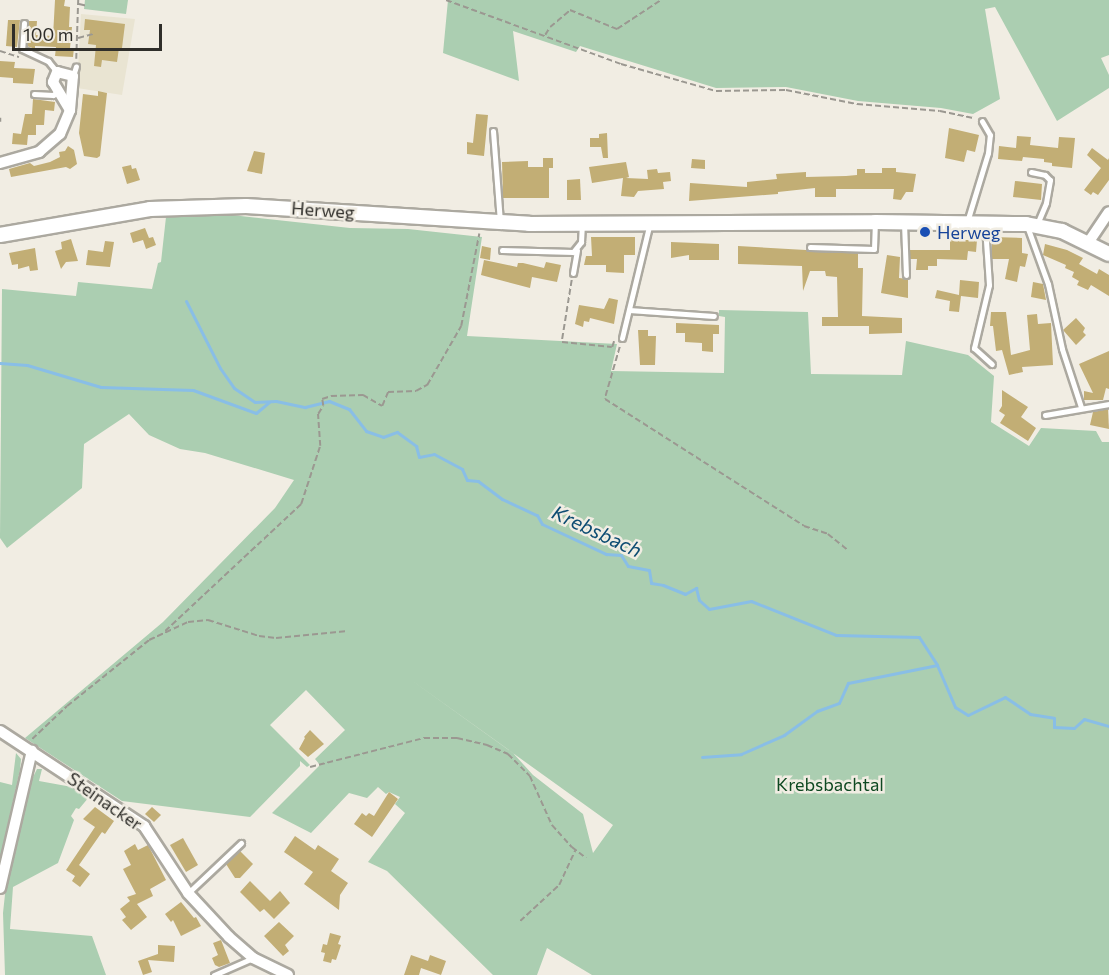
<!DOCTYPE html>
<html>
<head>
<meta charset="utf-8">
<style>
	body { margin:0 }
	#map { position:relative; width:1109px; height:975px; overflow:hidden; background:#f1ede3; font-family:Commissioner,sans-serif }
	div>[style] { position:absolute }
	.built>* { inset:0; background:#e9e4d2 }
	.green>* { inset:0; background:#abceb1 }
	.stream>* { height:3px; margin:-1.5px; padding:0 1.5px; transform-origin:1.5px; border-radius:1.5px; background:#89bee6 }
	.building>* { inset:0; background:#c2ae75 }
	.path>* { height:1.5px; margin-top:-0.75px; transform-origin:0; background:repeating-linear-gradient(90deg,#9b9891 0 6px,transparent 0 9px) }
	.roads { filter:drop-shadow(2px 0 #aca9a0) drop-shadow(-2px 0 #aca9a0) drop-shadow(0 2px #aca9a0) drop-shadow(0 -2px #aca9a0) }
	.lane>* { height:5px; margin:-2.5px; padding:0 2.5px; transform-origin:2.5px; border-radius:2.5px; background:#fff }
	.street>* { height:10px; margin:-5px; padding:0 5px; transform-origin:5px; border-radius:5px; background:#fff }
	.secondary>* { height:14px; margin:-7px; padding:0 7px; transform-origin:7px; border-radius:7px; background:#fff }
	.dots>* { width:16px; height:16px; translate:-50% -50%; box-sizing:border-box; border:3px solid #f1ede3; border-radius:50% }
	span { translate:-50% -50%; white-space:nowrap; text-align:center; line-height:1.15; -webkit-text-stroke:5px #f1ede3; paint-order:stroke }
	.street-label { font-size:18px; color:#2f2e2a }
	.transit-label { font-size:18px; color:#164399 }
	.left { translate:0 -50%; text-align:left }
	.park-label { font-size:18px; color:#0e4821 }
	.water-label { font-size:20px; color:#0d4c72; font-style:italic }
	.scale { position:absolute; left:12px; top:24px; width:150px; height:27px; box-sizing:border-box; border:3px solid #2f2e2a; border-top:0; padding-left:8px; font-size:18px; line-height:21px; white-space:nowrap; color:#2f2e2a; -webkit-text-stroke:4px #f1ede3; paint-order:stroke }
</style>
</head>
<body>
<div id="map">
	<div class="built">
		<i style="clip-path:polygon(81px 14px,135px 19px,122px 95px,77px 88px)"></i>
	</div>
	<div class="green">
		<i style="clip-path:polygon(85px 0,128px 0,126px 14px,84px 9px)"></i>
		<i style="clip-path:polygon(448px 0,1109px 0,1109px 55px,1101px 58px,1109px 75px,1109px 88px,1057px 121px,995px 7px,985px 9px,1000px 99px,973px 114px,941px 108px,858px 101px,786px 87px,716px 88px,580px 46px,576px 52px,513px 31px,519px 81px,443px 53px)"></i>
		<i style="clip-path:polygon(evenodd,232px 215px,350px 228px,408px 229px,482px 237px,467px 336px,617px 344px,611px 371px,724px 373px,725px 317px,719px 316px,719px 310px,808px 312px,811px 374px,902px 375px,906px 341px,968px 355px,994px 376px,991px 422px,1029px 446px,1041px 428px,1096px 431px,1102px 442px,1109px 442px,1109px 975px,592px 975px,547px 948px,537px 975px,493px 975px,387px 871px,368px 862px,405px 813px,395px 804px,400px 797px,389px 792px,386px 794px,378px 787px,367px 798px,349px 793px,311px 833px,272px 813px,320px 765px,315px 759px,345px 730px,306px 690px,270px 725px,310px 765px,307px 767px,300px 761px,300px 766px,250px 817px,122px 801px,25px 738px,163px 622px,275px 508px,294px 480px,205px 453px,180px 449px,149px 435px,129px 414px,84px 444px,82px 488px,7px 548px,0 538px,2px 289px,76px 296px,78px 282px,152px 289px,158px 263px,161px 262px,166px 217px,232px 215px,400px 672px,613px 825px,593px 853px,583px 814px,533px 775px,513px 753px,400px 672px)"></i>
		<i style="clip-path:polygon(16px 753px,21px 759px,20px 770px,0 858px,0 782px,12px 785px)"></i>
		<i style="clip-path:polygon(37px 769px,42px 769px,39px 781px,72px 787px,89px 797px,79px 809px,76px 808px,71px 816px,74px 820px,58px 863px,13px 887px,10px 929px,92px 936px,106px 975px,5px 975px,3px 913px,6px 885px,30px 783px)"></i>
	</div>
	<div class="stream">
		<i style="left:186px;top:301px;width:75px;rotate:63.1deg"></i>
		<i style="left:220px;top:368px;width:24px;rotate:55deg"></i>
		<i style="left:234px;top:388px;width:25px;rotate:34deg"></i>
		<i style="left:255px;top:402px;width:21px;rotate:-3deg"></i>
		<i style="left:276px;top:401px;width:30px;rotate:12deg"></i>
		<i style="left:305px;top:407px;width:25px;rotate:-14deg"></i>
		<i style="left:329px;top:401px;width:22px;rotate:22deg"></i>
		<i style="left:349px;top:409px;width:28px;rotate:52deg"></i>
		<i style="left:366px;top:431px;width:18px;rotate:19deg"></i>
		<i style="left:383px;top:437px;width:15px;rotate:-20deg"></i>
		<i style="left:397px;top:432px;width:24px;rotate:36deg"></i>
		<i style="left:416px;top:446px;width:11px;rotate:75deg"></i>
		<i style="left:419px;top:457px;width:15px;rotate:-11deg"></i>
		<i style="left:434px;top:454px;width:32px;rotate:28deg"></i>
		<i style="left:462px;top:469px;width:12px;rotate:66deg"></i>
		<i style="left:467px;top:480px;width:11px;rotate:5deg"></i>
		<i style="left:478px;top:481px;width:30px;rotate:37deg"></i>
		<i style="left:502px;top:499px;width:38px;rotate:25deg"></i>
		<i style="left:537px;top:515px;width:10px;rotate:61deg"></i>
		<i style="left:542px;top:524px;width:71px;rotate:25.1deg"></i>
		<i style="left:606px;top:554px;width:15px;rotate:4deg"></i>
		<i style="left:621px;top:555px;width:13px;rotate:58deg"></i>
		<i style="left:628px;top:566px;width:21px;rotate:11deg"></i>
		<i style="left:649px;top:570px;width:13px;rotate:81deg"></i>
		<i style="left:651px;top:583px;width:12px;rotate:9deg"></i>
		<i style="left:663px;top:585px;width:24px;rotate:22deg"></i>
		<i style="left:685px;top:594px;width:13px;rotate:-29deg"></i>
		<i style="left:696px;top:588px;width:12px;rotate:76deg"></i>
		<i style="left:699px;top:600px;width:13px;rotate:42deg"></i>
		<i style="left:709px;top:609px;width:43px;rotate:-10.8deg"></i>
		<i style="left:751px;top:601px;width:92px;rotate:21.8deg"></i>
		<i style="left:836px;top:635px;width:83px;rotate:1.4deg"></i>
		<i style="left:919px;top:637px;width:33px;rotate:57deg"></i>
		<i style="left:937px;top:665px;width:46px;rotate:66.8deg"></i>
		<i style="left:955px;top:707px;width:15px;rotate:32deg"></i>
		<i style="left:968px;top:715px;width:41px;rotate:-25.9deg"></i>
		<i style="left:1005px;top:697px;width:30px;rotate:34deg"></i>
		<i style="left:1030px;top:714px;width:24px;rotate:9deg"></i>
		<i style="left:1054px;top:718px;width:9px;rotate:90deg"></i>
		<i style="left:1054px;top:727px;width:20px;rotate:3deg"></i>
		<i style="left:1074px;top:728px;width:13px;rotate:-42deg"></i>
		<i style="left:1084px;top:719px;width:26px;rotate:16deg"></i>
		<i style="left:0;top:363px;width:27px;rotate:4deg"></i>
		<i style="left:27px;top:365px;width:77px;rotate:16.6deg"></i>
		<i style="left:101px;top:387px;width:92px;rotate:1.9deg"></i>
		<i style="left:193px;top:390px;width:67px;rotate:20.1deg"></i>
		<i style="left:256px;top:413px;width:17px;rotate:-40deg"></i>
		<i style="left:702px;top:757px;width:39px;rotate:-4deg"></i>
		<i style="left:741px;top:754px;width:47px;rotate:-23.8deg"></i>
		<i style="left:784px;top:735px;width:41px;rotate:-36deg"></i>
		<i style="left:817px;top:711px;width:23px;rotate:-20deg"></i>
		<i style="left:839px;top:703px;width:22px;rotate:-66deg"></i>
		<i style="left:848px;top:683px;width:91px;rotate:-11.4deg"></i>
	</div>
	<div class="building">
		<i style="clip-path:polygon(55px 0,65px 0,64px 6px,70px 7px,69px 27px,72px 27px,70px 48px,74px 48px,73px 57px,55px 56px,56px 47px,35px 46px,35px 49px,27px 46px,28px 21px,37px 21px,36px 35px,53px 36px)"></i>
		<i style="clip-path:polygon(85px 19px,125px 24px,122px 48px,119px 48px,117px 62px,102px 60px,101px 67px,94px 66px,96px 45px,88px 44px,90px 30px,84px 30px)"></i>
		<i style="clip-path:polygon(8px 20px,20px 20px,17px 47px,6px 46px)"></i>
		<i style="clip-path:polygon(0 61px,15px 62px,14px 68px,35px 69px,33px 84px,13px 83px,13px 78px,0 77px)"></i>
		<i style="clip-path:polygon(98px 91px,107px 93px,100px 156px,97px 158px,84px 156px,79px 133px,83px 94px,98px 96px)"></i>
		<i style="clip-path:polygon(33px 99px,55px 102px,54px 111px,45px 110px,44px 125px,36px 125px,36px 135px,28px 135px,27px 145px,12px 144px,13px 133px,21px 134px,25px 114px,32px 114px)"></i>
		<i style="clip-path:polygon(476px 114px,488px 115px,484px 156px,467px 154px,467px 142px,473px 143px)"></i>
		<i style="clip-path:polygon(949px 128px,979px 135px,975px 152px,967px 150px,964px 162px,945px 158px)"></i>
		<i style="clip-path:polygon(607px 133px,608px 158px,603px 158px,601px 147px,590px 147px,590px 138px,599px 138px,599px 134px)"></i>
		<i style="clip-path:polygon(1017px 136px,1031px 137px,1030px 145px,1058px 148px,1059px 137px,1075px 138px,1072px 168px,1052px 166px,1052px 163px,1044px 162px,1044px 159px,1023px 157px,1022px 161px,998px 159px,999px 146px,1016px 148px)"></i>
		<i style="clip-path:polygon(68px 146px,74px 150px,77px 164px,70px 169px,66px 167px,11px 177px,9px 169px,30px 163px,34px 166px,50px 162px,60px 157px,59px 152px,65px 151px)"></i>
		<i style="clip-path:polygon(1092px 148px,1108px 160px,1109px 158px,1109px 180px,1098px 195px,1093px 192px,1091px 195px,1084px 190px,1101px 168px,1087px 155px)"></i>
		<i style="clip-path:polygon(254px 151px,265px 153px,262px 174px,247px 171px)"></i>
		<i style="clip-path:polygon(543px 158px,553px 158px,553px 168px,549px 168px,549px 198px,503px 198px,502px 162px,528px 161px,528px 167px,543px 167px)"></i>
		<i style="clip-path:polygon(692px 159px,705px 160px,705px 169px,691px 168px)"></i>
		<i style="clip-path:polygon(626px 162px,629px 177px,626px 178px,648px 179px,647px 170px,657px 169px,658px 173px,670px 172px,671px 181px,663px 182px,664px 189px,638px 191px,634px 197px,621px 196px,623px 178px,592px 183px,589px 167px)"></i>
		<i style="clip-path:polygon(131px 165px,132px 169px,136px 168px,140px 180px,127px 184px,122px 167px)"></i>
		<i style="clip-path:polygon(882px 168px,896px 168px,896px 172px,916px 174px,913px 192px,906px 192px,901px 200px,893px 199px,894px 189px,836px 189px,836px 197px,815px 197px,815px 188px,778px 192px,778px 194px,689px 201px,690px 183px,747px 187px,747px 182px,777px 179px,776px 174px,806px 172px,806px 177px,846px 176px,857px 175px,857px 169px,865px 169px,865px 173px,882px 173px)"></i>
		<i style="clip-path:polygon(580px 179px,581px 200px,567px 200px,567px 180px)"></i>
		<i style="clip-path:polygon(1015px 181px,1042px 184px,1041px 200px,1013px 197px)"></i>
		<i style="clip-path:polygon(145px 228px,149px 238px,153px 237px,156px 245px,146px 249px,143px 240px,133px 243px,130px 233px)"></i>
		<i style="clip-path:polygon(591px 237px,635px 237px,635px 255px,624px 255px,624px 273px,606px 272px,606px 265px,584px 265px,586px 256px,592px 256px)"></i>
		<i style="clip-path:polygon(992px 237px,1022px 238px,1022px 253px,1028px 254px,1025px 267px,1020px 266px,1017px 282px,1005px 279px,1009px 259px,992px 259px)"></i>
		<i style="clip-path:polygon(71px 239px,78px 261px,66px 262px,61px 269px,55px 251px,62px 249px,61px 242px)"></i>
		<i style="clip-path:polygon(950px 240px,977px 240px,976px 252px,968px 251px,967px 260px,937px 259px,937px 266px,928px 266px,928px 270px,916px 270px,917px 259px,910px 259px,910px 250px,950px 250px)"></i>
		<i style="clip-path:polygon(105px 241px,114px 242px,110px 267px,86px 265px,88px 250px,103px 252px)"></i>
		<i style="clip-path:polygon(671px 242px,719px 244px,719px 260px,689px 260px,689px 255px,671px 258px)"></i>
		<i style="clip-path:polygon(1045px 244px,1067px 250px,1083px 258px,1079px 264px,1097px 274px,1099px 269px,1109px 275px,1109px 296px,1091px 285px,1088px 290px,1077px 285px,1079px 281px,1072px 277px,1074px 272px,1065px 268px,1066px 265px,1043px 255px)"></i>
		<i style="clip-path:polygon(482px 246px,491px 248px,490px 260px,480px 258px)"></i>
		<i style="clip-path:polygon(738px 246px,858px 253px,858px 268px,863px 268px,862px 316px,902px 318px,902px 333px,869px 334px,869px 326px,822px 326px,822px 317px,838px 317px,837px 277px,826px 276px,825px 271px,810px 271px,803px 291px,802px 266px,738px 264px)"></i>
		<i style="clip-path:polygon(35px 248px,38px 270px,30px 271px,29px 266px,18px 269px,18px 264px,12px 265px,9px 253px)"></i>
		<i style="clip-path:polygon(887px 255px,900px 257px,899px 278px,908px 279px,908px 298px,881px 293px)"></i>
		<i style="clip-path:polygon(484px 260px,517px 267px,518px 263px,523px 263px,544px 268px,546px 262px,561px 265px,557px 282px,532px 277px,530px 288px,481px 275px)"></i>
		<i style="clip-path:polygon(960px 280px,979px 282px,978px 298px,961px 296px,959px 312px,949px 311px,950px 301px,935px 298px,937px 290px,959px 295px)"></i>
		<i style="clip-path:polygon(1033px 282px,1043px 284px,1046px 300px,1031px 297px)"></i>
		<i style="clip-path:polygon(609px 298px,618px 300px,614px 324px,590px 318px,589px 322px,584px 321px,583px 327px,575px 324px,579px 305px,604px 309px)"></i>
		<i style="clip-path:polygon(991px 312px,1006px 312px,1011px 355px,1030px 350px,1027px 315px,1037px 314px,1038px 324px,1051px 323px,1053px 365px,1022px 367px,1023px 372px,1009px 375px,1002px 350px,996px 351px,993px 326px,990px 326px)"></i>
		<i style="clip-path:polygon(1076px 318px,1085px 328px,1083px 332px,1086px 335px,1076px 345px,1063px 330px)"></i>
		<i style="clip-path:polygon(676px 323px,719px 325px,719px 334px,713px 334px,713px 352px,702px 351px,702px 343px,685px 342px,685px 333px,676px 333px)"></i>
		<i style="clip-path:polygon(638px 330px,648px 330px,648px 336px,656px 336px,655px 365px,640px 365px)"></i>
		<i style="clip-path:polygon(1109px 351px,1109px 389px,1106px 388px,1103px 400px,1084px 400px,1084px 391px,1093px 393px,1079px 364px)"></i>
		<i style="clip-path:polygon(1002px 390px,1028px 407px,1021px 417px,1036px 428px,1028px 441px,1000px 423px,1005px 415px,999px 411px,1002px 406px)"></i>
		<i style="clip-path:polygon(1108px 409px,1109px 429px,1090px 425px,1093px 412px)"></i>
		<i style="clip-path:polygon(310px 730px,324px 744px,308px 757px,299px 749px,305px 738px,304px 737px)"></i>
		<i style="clip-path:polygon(389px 792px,398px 799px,372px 837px,354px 824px,362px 813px,366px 816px,369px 813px,374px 816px)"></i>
		<i style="clip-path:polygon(95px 807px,114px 821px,105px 834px,102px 832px,79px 865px,90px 874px,80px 887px,72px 881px,75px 876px,66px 870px,95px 827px,83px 819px)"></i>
		<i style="clip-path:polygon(152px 807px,161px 815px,154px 822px,145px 814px)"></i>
		<i style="clip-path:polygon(295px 836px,315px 850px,318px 845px,339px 859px,331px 871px,348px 883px,340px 895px,339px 910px,304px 884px,313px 872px,284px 852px)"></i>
		<i style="clip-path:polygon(183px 838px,198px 865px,186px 872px,170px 845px)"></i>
		<i style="clip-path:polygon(135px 844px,138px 850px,148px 845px,166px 880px,150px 889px,153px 896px,137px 904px,147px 917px,131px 930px,122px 920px,126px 917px,120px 909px,130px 901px,127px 897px,136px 894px,123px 869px,131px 865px,124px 851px)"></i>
		<i style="clip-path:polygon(240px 851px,253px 864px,240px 878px,235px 878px,226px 864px)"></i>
		<i style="clip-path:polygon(250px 881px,270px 901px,280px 891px,290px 903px,274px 919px,264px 909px,260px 912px,240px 892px)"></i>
		<i style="clip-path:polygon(181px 902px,194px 918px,196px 917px,201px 926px,181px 936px,173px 920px,171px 922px,165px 914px)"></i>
		<i style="clip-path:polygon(279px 922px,294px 936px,285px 945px,289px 951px,283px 956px,264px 936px)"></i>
		<i style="clip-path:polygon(330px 933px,341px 936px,338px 944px,341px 945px,336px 960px,332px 959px,331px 963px,323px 961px,325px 953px,321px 952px,323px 944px,327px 945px)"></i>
		<i style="clip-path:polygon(221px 940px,230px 963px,219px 967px,215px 965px,212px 958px,218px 955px,213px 943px)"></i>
		<i style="clip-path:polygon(158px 945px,175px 946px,174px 962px,148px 960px,152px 972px,143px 975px,138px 961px,158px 954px)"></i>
		<i style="clip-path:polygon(411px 955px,428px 961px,430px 955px,446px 961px,441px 975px,421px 968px,419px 975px,404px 975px)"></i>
	</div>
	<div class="path">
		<i style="left:446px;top:0;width:186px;rotate:20.1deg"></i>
		<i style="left:621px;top:64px;width:99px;rotate:15.9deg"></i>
		<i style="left:716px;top:91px;width:70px;rotate:-0.8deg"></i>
		<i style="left:786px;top:90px;width:72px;rotate:11.2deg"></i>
		<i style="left:857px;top:104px;width:83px;rotate:4.8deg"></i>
		<i style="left:940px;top:111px;width:35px;rotate:12deg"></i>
		<i style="left:79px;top:4px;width:9px;rotate:13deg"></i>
		<i style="left:545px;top:35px;width:9px;rotate:-58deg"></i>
		<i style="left:550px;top:27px;width:26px;rotate:-40deg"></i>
		<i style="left:570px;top:10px;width:51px;rotate:22deg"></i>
		<i style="left:617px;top:29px;width:53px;rotate:-33.4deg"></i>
		<i style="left:78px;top:38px;width:16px;rotate:-15deg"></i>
		<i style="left:0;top:51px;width:20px;rotate:18deg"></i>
		<i style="left:76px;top:59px;width:59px;rotate:-88.1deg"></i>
		<i style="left:0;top:122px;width:4px;rotate:-90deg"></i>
		<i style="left:572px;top:280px;width:63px;rotate:99.2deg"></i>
		<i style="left:562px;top:342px;width:50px;rotate:5.7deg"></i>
		<i style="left:612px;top:347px;width:6px;rotate:-72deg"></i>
		<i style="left:620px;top:347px;width:54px;rotate:106.1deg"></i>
		<i style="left:605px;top:399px;width:236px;rotate:32.5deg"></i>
		<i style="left:804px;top:526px;width:25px;rotate:18deg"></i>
		<i style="left:828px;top:534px;width:26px;rotate:39deg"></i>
		<i style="left:165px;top:631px;width:186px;rotate:-43deg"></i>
		<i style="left:301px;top:504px;width:61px;rotate:-71.9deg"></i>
		<i style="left:320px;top:446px;width:32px;rotate:-94deg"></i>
		<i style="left:318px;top:414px;width:9px;rotate:-58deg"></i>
		<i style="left:323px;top:406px;width:7px;rotate:-98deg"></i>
		<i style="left:322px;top:399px;width:9px;rotate:-18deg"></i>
		<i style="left:331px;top:396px;width:32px;rotate:-2deg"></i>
		<i style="left:363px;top:395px;width:22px;rotate:30deg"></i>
		<i style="left:382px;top:406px;width:15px;rotate:-67deg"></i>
		<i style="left:388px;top:392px;width:28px;rotate:-2deg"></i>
		<i style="left:416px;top:391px;width:13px;rotate:-29deg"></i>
		<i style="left:427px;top:385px;width:68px;rotate:-60deg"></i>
		<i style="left:461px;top:326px;width:94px;rotate:-78.9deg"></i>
		<i style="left:32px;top:739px;width:48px;rotate:-43.3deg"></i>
		<i style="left:67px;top:706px;width:105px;rotate:-38.8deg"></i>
		<i style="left:149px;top:640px;width:43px;rotate:-24.8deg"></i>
		<i style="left:188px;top:622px;width:20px;rotate:-6deg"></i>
		<i style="left:208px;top:620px;width:53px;rotate:17.4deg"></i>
		<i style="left:259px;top:636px;width:17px;rotate:7deg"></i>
		<i style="left:276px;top:638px;width:72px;rotate:-5.6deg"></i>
		<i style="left:310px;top:767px;width:118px;rotate:-14.3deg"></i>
		<i style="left:424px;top:738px;width:33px"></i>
		<i style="left:457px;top:738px;width:31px;rotate:13deg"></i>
		<i style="left:487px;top:745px;width:23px;rotate:23deg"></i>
		<i style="left:508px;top:754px;width:31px;rotate:45deg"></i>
		<i style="left:530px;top:776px;width:54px;rotate:65.8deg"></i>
		<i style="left:552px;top:825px;width:30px;rotate:48deg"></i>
		<i style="left:572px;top:847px;width:18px;rotate:38deg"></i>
		<i style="left:520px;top:921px;width:53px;rotate:-42.7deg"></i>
		<i style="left:559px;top:885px;width:38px;rotate:-65deg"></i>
	</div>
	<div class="roads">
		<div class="lane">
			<i style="left:24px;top:23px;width:26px;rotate:94deg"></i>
			<i style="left:22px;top:49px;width:29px;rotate:25deg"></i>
			<i style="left:48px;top:61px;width:14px;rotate:51deg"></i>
			<i style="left:73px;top:76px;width:10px;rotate:-73deg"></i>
			<i style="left:34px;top:94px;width:19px;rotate:3deg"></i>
			<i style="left:53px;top:95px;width:6px;rotate:-39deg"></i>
			<i style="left:493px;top:131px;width:91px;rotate:85.6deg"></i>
			<i style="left:1031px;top:172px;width:14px;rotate:12deg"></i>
			<i style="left:1045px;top:175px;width:7px;rotate:45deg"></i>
			<i style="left:1050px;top:180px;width:23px;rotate:100deg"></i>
			<i style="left:1046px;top:203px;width:25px;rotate:113deg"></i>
			<i style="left:967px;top:222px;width:72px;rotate:-73.1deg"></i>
			<i style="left:988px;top:153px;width:18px;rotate:-84deg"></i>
			<i style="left:990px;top:135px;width:16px;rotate:-120deg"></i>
			<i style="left:904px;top:223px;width:52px;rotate:87.8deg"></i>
			<i style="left:985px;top:226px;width:59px;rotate:86.1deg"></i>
			<i style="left:989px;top:285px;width:65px;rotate:103.4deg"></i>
			<i style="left:974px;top:348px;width:24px;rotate:42deg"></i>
			<i style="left:1027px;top:226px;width:62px;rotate:70.1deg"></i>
			<i style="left:1048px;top:284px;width:66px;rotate:77.8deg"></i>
			<i style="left:1062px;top:349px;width:61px;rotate:71.9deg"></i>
			<i style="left:810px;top:247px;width:64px;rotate:1.8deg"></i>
			<i style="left:874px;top:249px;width:27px;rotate:-88deg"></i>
			<i style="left:502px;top:250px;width:71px;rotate:1.6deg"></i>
			<i style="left:573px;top:252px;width:13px;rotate:-51deg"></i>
			<i style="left:581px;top:242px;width:18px;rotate:-87deg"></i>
			<i style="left:573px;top:273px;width:23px;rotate:-80deg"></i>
			<i style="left:629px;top:310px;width:85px;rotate:4deg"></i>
			<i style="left:622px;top:338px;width:115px;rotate:-76.4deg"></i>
			<i style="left:1045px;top:415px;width:65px;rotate:-9.8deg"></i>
			<i style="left:188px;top:893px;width:73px;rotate:-43.3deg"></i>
			<i style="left:214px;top:975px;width:43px;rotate:-23.6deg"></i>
		</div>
		<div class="street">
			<i style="left:0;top:163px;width:41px;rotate:-15.8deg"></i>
			<i style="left:39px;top:152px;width:28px;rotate:-41deg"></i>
			<i style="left:60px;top:134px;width:26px;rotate:-67deg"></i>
			<i style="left:70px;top:110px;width:34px;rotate:-85deg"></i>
			<i style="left:73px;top:76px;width:16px;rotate:-166deg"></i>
			<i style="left:57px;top:72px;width:11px;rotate:112deg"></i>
			<i style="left:53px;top:82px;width:33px;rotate:59deg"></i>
			<i style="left:1088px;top:243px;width:37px;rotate:-56deg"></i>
			<i style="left:0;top:731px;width:173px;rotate:33.4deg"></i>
			<i style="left:144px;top:826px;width:80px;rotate:56.7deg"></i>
			<i style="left:188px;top:893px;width:60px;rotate:47deg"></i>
			<i style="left:229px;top:937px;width:32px;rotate:41deg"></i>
			<i style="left:253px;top:958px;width:39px;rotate:26deg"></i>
			<i style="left:0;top:888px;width:141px;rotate:-76.9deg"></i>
		</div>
		<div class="secondary">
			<i style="left:0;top:235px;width:152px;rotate:-9.8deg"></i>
			<i style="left:150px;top:209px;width:96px;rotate:-1.8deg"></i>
			<i style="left:246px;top:206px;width:284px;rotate:3.6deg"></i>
			<i style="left:529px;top:224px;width:346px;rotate:-0.3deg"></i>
			<i style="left:875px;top:222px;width:151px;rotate:0.8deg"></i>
			<i style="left:1026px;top:224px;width:37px;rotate:11deg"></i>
			<i style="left:1062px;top:231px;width:52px;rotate:26.1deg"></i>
		</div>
	</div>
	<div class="dots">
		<i style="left:925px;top:232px;background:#1a4fb4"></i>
	</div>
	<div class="street-label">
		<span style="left:323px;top:210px;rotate:4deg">Herweg</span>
		<span style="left:105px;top:801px;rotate:35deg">Steinacker</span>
	</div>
	<div class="transit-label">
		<span class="left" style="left:937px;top:232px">Herweg</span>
	</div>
	<div class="park-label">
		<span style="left:830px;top:784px">Krebsbachtal</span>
	</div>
	<div class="water-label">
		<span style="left:597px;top:531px;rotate:25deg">Krebsbach</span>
	</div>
	<div class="scale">100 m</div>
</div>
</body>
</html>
